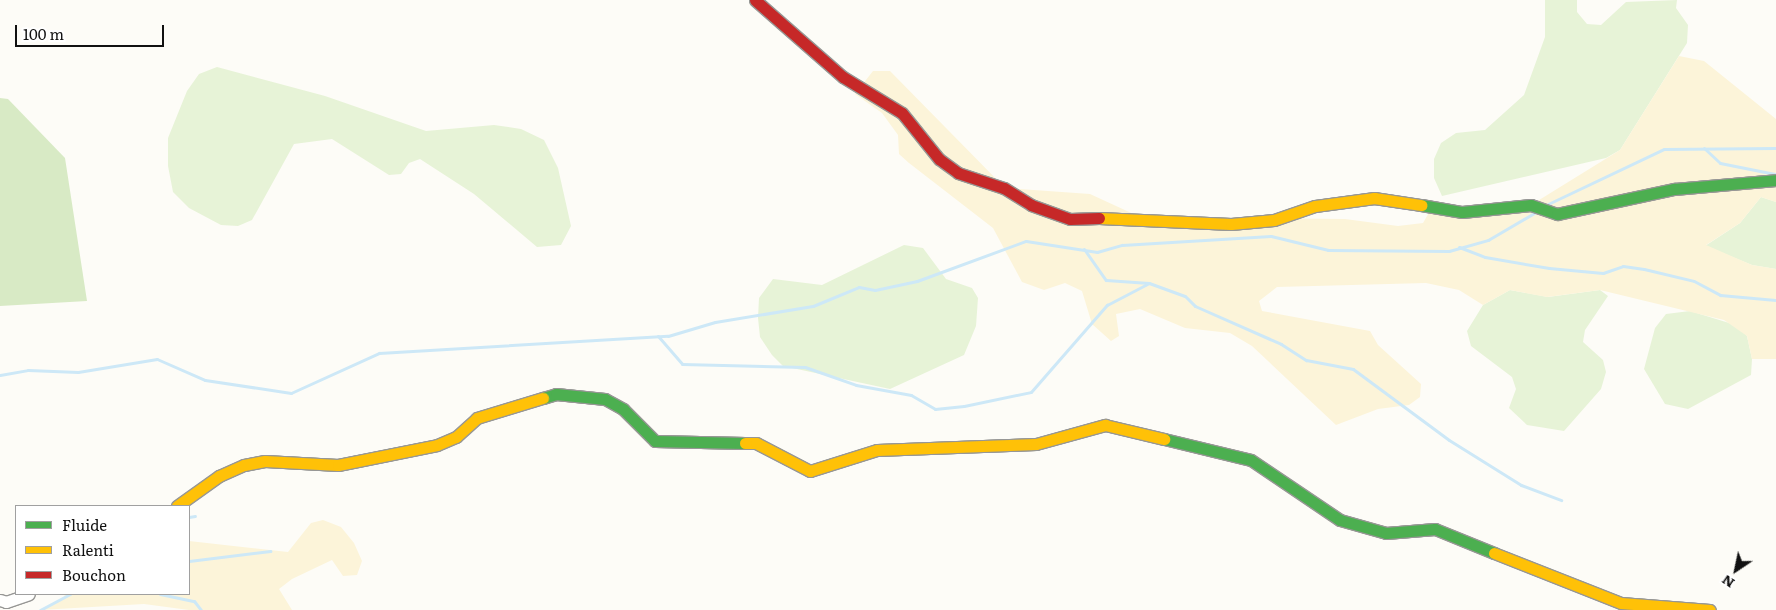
<!DOCTYPE html>
<html>
<head>
<meta charset="utf-8">
<style>
	body { margin:0 }
	#map { position:relative; width:1776px; height:610px; overflow:hidden; background:#fdfcf7; font-family:Literata,serif }
	div>[style] { position:absolute }
	.green>* { inset:0; background:#e7f3d7 }
	.forest>* { inset:0; background:#d8eac5 }
	.sand>* { inset:0; background:#fcf4d9 }
	.stream>* { height:3px; margin:-1.5px; padding:0 1.5px; transform-origin:1.5px; border-radius:1.5px; background:#cde8f7 }
	.roads { filter:drop-shadow(1px 0 #979795) drop-shadow(-1px 0 #979795) drop-shadow(0 1px #979795) drop-shadow(0 -1px #979795) }
	.street>* { height:11px; margin:-5.5px; padding:0 5.5px; transform-origin:5.5px; border-radius:5.5px; background:#fffffe }
	.fast>* { height:11px; margin:-5.5px; padding:0 5.5px; transform-origin:5.5px; border-radius:5.5px; background:#4caf50 }
	.slow>* { height:11px; margin:-5.5px; padding:0 5.5px; transform-origin:5.5px; border-radius:5.5px; background:#ffc107 }
	.jam>* { height:11px; margin:-5.5px; padding:0 5.5px; transform-origin:5.5px; border-radius:5.5px; background:#c62828 }
	span { translate:-50% -50%; white-space:nowrap; text-align:center; line-height:1.15; -webkit-text-stroke:5px #fff; paint-order:stroke }
	.legend { position:absolute; left:15px; top:505px; width:175px; height:90px; box-sizing:border-box; background:#fff; border:1px solid #a0a0a0; margin:0; padding:6px 9px; list-style:none; font-size:15px; color:#111 }
	.legend li { display:flex; align-items:center; gap:10px; height:25px }
	.legend b { width:25px; border:1px solid #a0a0a0 }
	.north { position:absolute; left:1711px; top:545px; width:50px; height:50px; -webkit-text-stroke:4px #fff; paint-order:stroke; rotate:214deg; font-size:14px; font-weight:700; line-height:20px; text-align:center; color:#111 }
	.north::after { content:''; display:block; margin:auto; width:18px; height:22px; background:#111; clip-path:polygon(50% 0,100% 100%,50% 72%,0 100%) }
	.scale { position:absolute; left:15px; top:25px; width:149px; height:22px; box-sizing:border-box; border:2px solid #111; border-top:0; padding-left:6px; font-size:15px; line-height:18px; white-space:nowrap; color:#111; -webkit-text-stroke:4px #fff; paint-order:stroke }
</style>
</head>
<body>
<div id="map">
	<div class="green">
		<i style="clip-path:polygon(1545px 0,1577px 0,1577px 12px,1587px 24px,1601px 25px,1626px 2px,1677px 0,1676px 8px,1688px 25px,1687px 43px,1620px 150px,1606px 158px,1442px 196px,1434px 178px,1434px 159px,1441px 143px,1456px 133px,1485px 130px,1524px 95px,1545px 37px)"></i>
		<i style="clip-path:polygon(217px 67px,325px 96px,426px 131px,494px 125px,521px 129px,544px 140px,558px 168px,571px 226px,561px 245px,537px 247px,474px 194px,420px 159px,409px 163px,401px 174px,389px 175px,332px 139px,294px 144px,252px 220px,238px 226px,221px 225px,189px 208px,173px 192px,168px 166px,168px 138px,187px 91px,199px 74px)"></i>
		<i style="clip-path:polygon(1761px 197px,1776px 202px,1776px 269px,1752px 265px,1705px 246px,1740px 223px)"></i>
		<i style="clip-path:polygon(904px 245px,923px 248px,946px 279px,972px 288px,978px 298px,976px 326px,964px 355px,890px 389px,783px 366px,772px 355px,760px 337px,758px 318px,759px 298px,773px 279px,822px 285px)"></i>
		<i style="clip-path:polygon(1510px 290px,1548px 297px,1600px 290px,1608px 296px,1585px 330px,1583px 342px,1603px 360px,1606px 372px,1601px 389px,1564px 431px,1527px 425px,1509px 408px,1516px 389px,1512px 377px,1471px 346px,1467px 331px,1483px 305px)"></i>
		<i style="clip-path:polygon(1690px 311px,1739px 326px,1747px 336px,1752px 359px,1751px 375px,1688px 409px,1665px 404px,1644px 369px,1655px 328px,1666px 314px)"></i>
	</div>
	<div class="forest">
		<i style="clip-path:polygon(0 98px,8px 99px,65px 158px,87px 301px,0 306px)"></i>
	</div>
	<div class="sand">
		<i style="clip-path:polygon(1679px 56px,1704px 61px,1776px 119px,1776px 202px,1761px 197px,1740px 223px,1706px 245px,1752px 265px,1776px 269px,1776px 359px,1752px 359px,1747px 336px,1724px 320px,1600px 290px,1547px 297px,1510px 290px,1483px 305px,1459px 290px,1426px 283px,1277px 287px,1259px 301px,1262px 311px,1370px 331px,1378px 345px,1421px 384px,1420px 397px,1409px 405px,1378px 409px,1336px 425px,1252px 346px,1230px 333px,1185px 328px,1140px 309px,1116px 314px,1119px 336px,1111px 341px,1092px 324px,1082px 291px,1065px 283px,1044px 290px,1022px 282px,993px 228px,909px 163px,899px 154px,898px 135px,882px 113px,855px 94px,873px 71px,890px 71px,1005px 188px,1090px 194px,1140px 217px,1345px 219px,1398px 226px,1423px 223px,1431px 209px,1531px 205px,1620px 150px)"></i>
		<i style="clip-path:polygon(323px 520px,341px 527px,354px 543px,362px 561px,357px 575px,343px 576px,332px 560px,292px 579px,279px 589px,292px 610px,189px 610px,144px 604px,40px 610px,66px 597px,63px 594px,189px 594px,189px 541px,288px 552px,311px 523px)"></i>
	</div>
	<div class="stream">
		<i style="left:1704px;top:148px;width:22px;rotate:43deg"></i>
		<i style="left:1720px;top:163px;width:56px;rotate:11.3deg"></i>
		<i style="left:1548px;top:204px;width:128px;rotate:-25.4deg"></i>
		<i style="left:1664px;top:149px;width:112px;rotate:-0.5deg"></i>
		<i style="left:1459px;top:247px;width:28px;rotate:21deg"></i>
		<i style="left:1485px;top:257px;width:65px;rotate:9.8deg"></i>
		<i style="left:1549px;top:268px;width:54px;rotate:5.3deg"></i>
		<i style="left:1603px;top:273px;width:21px;rotate:-19deg"></i>
		<i style="left:1623px;top:266px;width:21px;rotate:8deg"></i>
		<i style="left:1644px;top:269px;width:51px;rotate:13.5deg"></i>
		<i style="left:1694px;top:281px;width:30px;rotate:28deg"></i>
		<i style="left:1720px;top:295px;width:56px;rotate:5.1deg"></i>
		<i style="left:1084px;top:249px;width:38px;rotate:55deg"></i>
		<i style="left:1106px;top:280px;width:43px;rotate:4deg"></i>
		<i style="left:1149px;top:283px;width:38px;rotate:20deg"></i>
		<i style="left:1185px;top:296px;width:14px;rotate:45deg"></i>
		<i style="left:1195px;top:306px;width:94px;rotate:23.8deg"></i>
		<i style="left:1281px;top:344px;width:30px;rotate:33deg"></i>
		<i style="left:1306px;top:360px;width:48px;rotate:10.8deg"></i>
		<i style="left:1353px;top:369px;width:119px;rotate:36.5deg"></i>
		<i style="left:1449px;top:440px;width:85px;rotate:32deg"></i>
		<i style="left:1521px;top:485px;width:43px;rotate:20.6deg"></i>
		<i style="left:658px;top:336px;width:37px;rotate:49deg"></i>
		<i style="left:682px;top:364px;width:123px;rotate:1.4deg"></i>
		<i style="left:805px;top:367px;width:54px;rotate:19.4deg"></i>
		<i style="left:856px;top:385px;width:56px;rotate:10.3deg"></i>
		<i style="left:911px;top:395px;width:28px;rotate:30deg"></i>
		<i style="left:935px;top:409px;width:29px;rotate:-6deg"></i>
		<i style="left:964px;top:406px;width:68px;rotate:-11.8deg"></i>
		<i style="left:1031px;top:392px;width:116px;rotate:-48.9deg"></i>
		<i style="left:1107px;top:305px;width:47px;rotate:-27.6deg"></i>
		<i style="left:0;top:375px;width:28px;rotate:-10deg"></i>
		<i style="left:28px;top:370px;width:50px;rotate:2.3deg"></i>
		<i style="left:78px;top:372px;width:80px;rotate:-9.3deg"></i>
		<i style="left:157px;top:359px;width:52px;rotate:23.6deg"></i>
		<i style="left:205px;top:380px;width:87px;rotate:8.6deg"></i>
		<i style="left:291px;top:393px;width:97px;rotate:-24.4deg"></i>
		<i style="left:379px;top:353px;width:289px;rotate:-3.4deg"></i>
		<i style="left:668px;top:336px;width:49px;rotate:-16.6deg"></i>
		<i style="left:715px;top:322px;width:99px;rotate:-9.3deg"></i>
		<i style="left:813px;top:306px;width:50px;rotate:-22.4deg"></i>
		<i style="left:859px;top:287px;width:16px;rotate:11deg"></i>
		<i style="left:875px;top:290px;width:43px;rotate:-12.1deg"></i>
		<i style="left:917px;top:281px;width:116px;rotate:-20.2deg"></i>
		<i style="left:1026px;top:241px;width:72px;rotate:8.8deg"></i>
		<i style="left:1097px;top:252px;width:26px;rotate:-16deg"></i>
		<i style="left:1122px;top:245px;width:149px;rotate:-3.5deg"></i>
		<i style="left:1271px;top:236px;width:59px;rotate:13.8deg"></i>
		<i style="left:1328px;top:250px;width:121px;rotate:0.5deg"></i>
		<i style="left:1449px;top:251px;width:41px;rotate:-15.8deg"></i>
		<i style="left:1488px;top:240px;width:56px;rotate:-30.3deg"></i>
		<i style="left:189px;top:517px;width:6px;rotate:-9deg"></i>
		<i style="left:189px;top:561px;width:82px;rotate:-7deg"></i>
		<i style="left:160px;top:594px;width:35px;rotate:12deg"></i>
		<i style="left:194px;top:601px;width:11px;rotate:52deg"></i>
		<i style="left:40px;top:610px;width:34px;rotate:-28deg"></i>
	</div>
	<div class="roads">
		<div class="street">
			<i style="left:0;top:600px;width:6px;rotate:18deg"></i>
			<i style="left:6px;top:602px;width:24px;rotate:-19deg"></i>
		</div>
		<div class="fast">
			<i style="left:1421px;top:205px;width:42px;rotate:9.7deg"></i>
			<i style="left:1462px;top:212px;width:69px;rotate:-5.8deg"></i>
			<i style="left:1531px;top:205px;width:28px;rotate:19deg"></i>
			<i style="left:1557px;top:214px;width:120px;rotate:-12.1deg"></i>
			<i style="left:1674px;top:189px;width:102px;rotate:-5deg"></i>
			<i style="left:543px;top:398px;width:14px;rotate:-17deg"></i>
			<i style="left:556px;top:394px;width:49px;rotate:5.8deg"></i>
			<i style="left:605px;top:399px;width:21px;rotate:29deg"></i>
			<i style="left:623px;top:409px;width:45px;rotate:45deg"></i>
			<i style="left:655px;top:441px;width:90px;rotate:1.3deg"></i>
			<i style="left:1164px;top:439px;width:89px;rotate:13.6deg"></i>
			<i style="left:1251px;top:460px;width:107px;rotate:34deg"></i>
			<i style="left:1340px;top:520px;width:48px;rotate:15.8deg"></i>
			<i style="left:1386px;top:533px;width:49px;rotate:-4.7deg"></i>
			<i style="left:1435px;top:529px;width:64px;rotate:22.1deg"></i>
		</div>
		<div class="slow">
			<i style="left:1099px;top:218px;width:132px;rotate:2.6deg"></i>
			<i style="left:1231px;top:224px;width:43px;rotate:-5.3deg"></i>
			<i style="left:1274px;top:220px;width:43px;rotate:-18.9deg"></i>
			<i style="left:1315px;top:206px;width:60px;rotate:-7.7deg"></i>
			<i style="left:1374px;top:198px;width:48px;rotate:8.5deg"></i>
			<i style="left:745px;top:443px;width:11px"></i>
			<i style="left:756px;top:443px;width:61px;rotate:27.4deg"></i>
			<i style="left:810px;top:471px;width:70px;rotate:-17.4deg"></i>
			<i style="left:877px;top:450px;width:159px;rotate:-2.2deg"></i>
			<i style="left:1036px;top:444px;width:72px;rotate:-15.4deg"></i>
			<i style="left:1105px;top:425px;width:61px;rotate:13.3deg"></i>
			<i style="left:177px;top:506px;width:52px;rotate:-35.5deg"></i>
			<i style="left:219px;top:476px;width:27px;rotate:-24deg"></i>
			<i style="left:244px;top:465px;width:21px;rotate:-11deg"></i>
			<i style="left:265px;top:461px;width:73px;rotate:3.1deg"></i>
			<i style="left:338px;top:465px;width:101px;rotate:-11.4deg"></i>
			<i style="left:437px;top:445px;width:21px;rotate:-23deg"></i>
			<i style="left:456px;top:437px;width:28px;rotate:-42deg"></i>
			<i style="left:477px;top:418px;width:69px;rotate:-16.9deg"></i>
			<i style="left:1494px;top:553px;width:136px;rotate:21.5deg"></i>
			<i style="left:1621px;top:603px;width:89px;rotate:4.5deg"></i>
		</div>
		<div class="jam">
			<i style="left:755px;top:0;width:117px;rotate:41.2deg"></i>
			<i style="left:843px;top:77px;width:69px;rotate:31.4deg"></i>
			<i style="left:902px;top:113px;width:59px;rotate:51.2deg"></i>
			<i style="left:939px;top:159px;width:24px;rotate:36deg"></i>
			<i style="left:958px;top:173px;width:48px;rotate:18.1deg"></i>
			<i style="left:1004px;top:188px;width:32px;rotate:32deg"></i>
			<i style="left:1031px;top:205px;width:41px;rotate:19.7deg"></i>
			<i style="left:1070px;top:219px;width:29px;rotate:-2deg"></i>
		</div>
	</div>
	<ul class="legend">
	<li><b style="height:6px;background:#4caf50"></b>Fluide</li>
	<li><b style="height:6px;background:#ffc107"></b>Ralenti</li>
	<li><b style="height:6px;background:#c62828"></b>Bouchon</li>
	</ul>
	<div class="north">N</div>
	<div class="scale">100 m</div>
</div>
</body>
</html>
